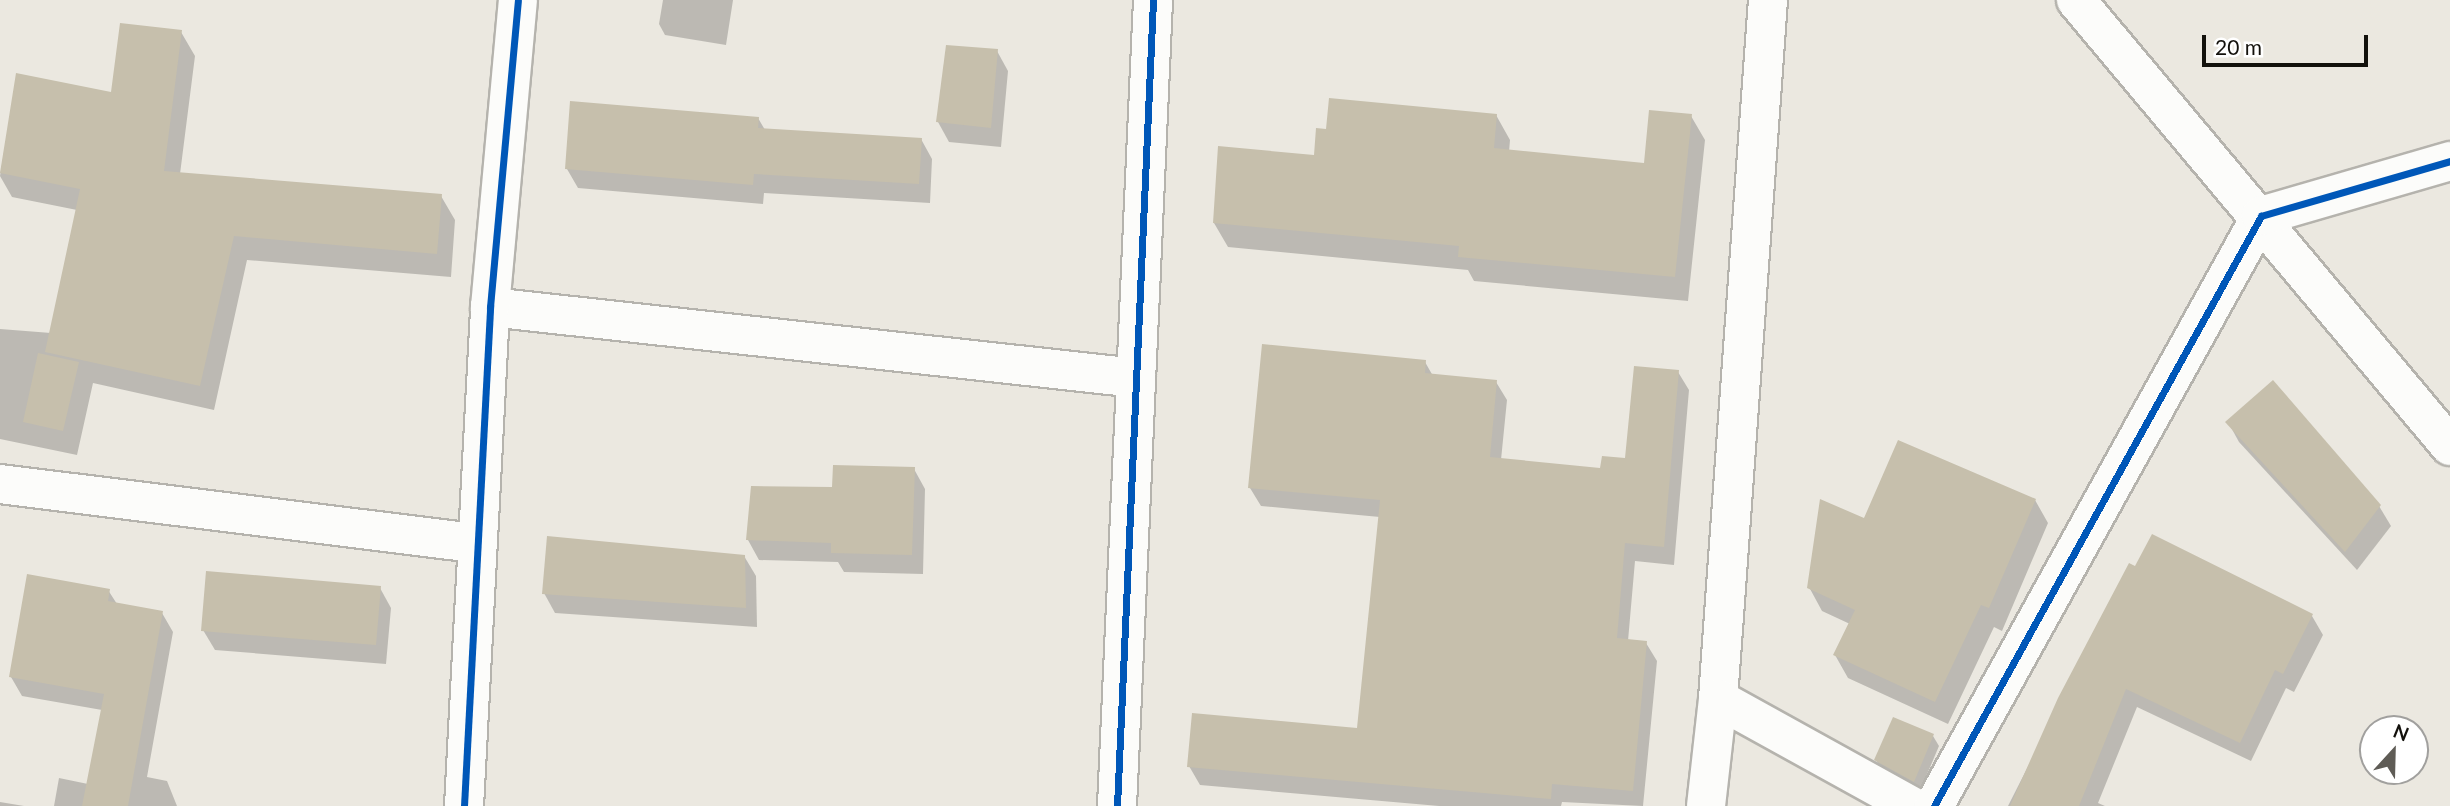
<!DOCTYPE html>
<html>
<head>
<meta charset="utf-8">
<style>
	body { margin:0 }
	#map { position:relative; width:2450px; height:806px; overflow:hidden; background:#ebe8e0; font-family:Lato,sans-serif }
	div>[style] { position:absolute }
	.shadow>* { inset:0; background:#0003 }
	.building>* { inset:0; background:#c6bfac }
	.roads { filter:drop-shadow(2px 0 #b5b3ad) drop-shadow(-2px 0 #b5b3ad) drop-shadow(0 2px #b5b3ad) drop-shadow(0 -2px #b5b3ad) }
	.minor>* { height:38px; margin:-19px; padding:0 19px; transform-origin:19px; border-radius:19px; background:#fcfcfa }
	.cycleway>* { height:7px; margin:-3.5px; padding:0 3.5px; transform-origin:3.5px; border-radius:3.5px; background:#0057b8 }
	span { translate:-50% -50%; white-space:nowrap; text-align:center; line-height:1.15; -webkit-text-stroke:7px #fff; paint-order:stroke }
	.north { position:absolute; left:2359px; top:715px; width:70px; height:70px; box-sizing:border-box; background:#fff; border:2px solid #a1a09e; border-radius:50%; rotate:22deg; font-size:19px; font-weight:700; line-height:28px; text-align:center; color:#13110c }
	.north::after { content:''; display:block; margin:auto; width:24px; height:32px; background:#5f5c56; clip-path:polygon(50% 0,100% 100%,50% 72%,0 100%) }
	.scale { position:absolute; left:2202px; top:35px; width:166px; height:32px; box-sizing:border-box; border:4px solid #13110c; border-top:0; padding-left:9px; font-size:21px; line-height:24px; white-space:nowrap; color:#13110c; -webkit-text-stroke:5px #fff; paint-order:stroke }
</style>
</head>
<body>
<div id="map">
	<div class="shadow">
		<i style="clip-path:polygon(663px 0,733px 0,726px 45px,665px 35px,659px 24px)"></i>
		<i style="clip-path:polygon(181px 32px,195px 56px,180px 174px,441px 196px,455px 220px,451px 277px,247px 260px,214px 410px,93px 383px,77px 455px,0 439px,0 329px,51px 333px,77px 210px,12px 197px,0 176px,17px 75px,112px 95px)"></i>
		<i style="clip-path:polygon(997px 51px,1008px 71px,1001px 147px,949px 142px,938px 122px)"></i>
		<i style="clip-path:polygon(1496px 115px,1510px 140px,1509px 152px,1646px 165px,1691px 116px,1705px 140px,1688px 301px,1474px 281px,1468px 270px,1228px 247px,1214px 223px,1316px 157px)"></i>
		<i style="clip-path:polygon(758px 118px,765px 130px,921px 139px,932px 159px,930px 203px,764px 193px,763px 204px,578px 188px,567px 169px)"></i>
		<i style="clip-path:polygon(1425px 362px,1433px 376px,1496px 382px,1507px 400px,1501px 460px,1602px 470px,1627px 460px,1678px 372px,1689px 390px,1674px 565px,1635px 561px,1628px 641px,1646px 643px,1657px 661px,1643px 806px,1562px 802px,1561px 806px,1439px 806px,1200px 785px,1189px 766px,1358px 730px,1380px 517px,1261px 506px,1250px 488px)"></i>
		<i style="clip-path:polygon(2228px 422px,2379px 506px,2391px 526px,2357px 570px,2239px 442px)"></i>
		<i style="clip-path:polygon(914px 469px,925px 489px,923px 574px,844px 572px,838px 562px,759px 560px,748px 540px,834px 489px)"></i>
		<i style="clip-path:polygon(2035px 500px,2048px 523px,2002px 631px,1994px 627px,1948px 724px,1848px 678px,1835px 655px,1850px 624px,1822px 611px,1809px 587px,1865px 521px)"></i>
		<i style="clip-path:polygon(744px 556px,756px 576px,757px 627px,555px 613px,544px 593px)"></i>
		<i style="clip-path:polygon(2130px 565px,2312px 616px,2323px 635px,2294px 692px,2286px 688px,2251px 761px,2137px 707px,2098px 803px,2105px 806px,2008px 806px)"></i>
		<i style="clip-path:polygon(380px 588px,391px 608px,386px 664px,215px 650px,203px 630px)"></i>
		<i style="clip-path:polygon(108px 590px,117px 604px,162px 613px,173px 632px,147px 777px,167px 781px,177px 806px,54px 806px,59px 778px,88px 784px,102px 710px,22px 696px,11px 677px)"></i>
		<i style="clip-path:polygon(1933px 736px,1939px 746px,1920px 791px,1882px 770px,1876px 760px)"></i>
		<i style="clip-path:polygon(0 802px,24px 806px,0 806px)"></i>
	</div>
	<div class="building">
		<i style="clip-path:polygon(120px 23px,182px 30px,164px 171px,442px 194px,437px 254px,234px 236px,200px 386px,45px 352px,80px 189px,0 173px,16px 73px,111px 92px)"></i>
		<i style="clip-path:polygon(946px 45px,998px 49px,991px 128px,936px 122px)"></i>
		<i style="clip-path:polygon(1329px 98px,1497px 114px,1494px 148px,1644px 163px,1649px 110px,1692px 114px,1675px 277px,1458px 257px,1459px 246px,1213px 223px,1218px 146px,1314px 155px,1316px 128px,1326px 129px)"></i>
		<i style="clip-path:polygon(570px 101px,759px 117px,758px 128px,922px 138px,919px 184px,754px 174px,753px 185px,565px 169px)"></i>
		<i style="clip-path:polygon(1262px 344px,1426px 360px,1425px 373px,1497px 380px,1490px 457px,1600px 468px,1602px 456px,1625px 458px,1634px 366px,1679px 370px,1664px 547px,1625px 543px,1617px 638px,1647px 641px,1633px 791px,1552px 784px,1551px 799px,1187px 767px,1192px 713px,1357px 728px,1380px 500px,1248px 488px)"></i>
		<i style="clip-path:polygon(38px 353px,79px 362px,63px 431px,23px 422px)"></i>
		<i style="clip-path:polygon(2273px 380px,2381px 505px,2345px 552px,2225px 422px)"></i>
		<i style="clip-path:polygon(1898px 440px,2036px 499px,1989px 608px,1981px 605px,1935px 702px,1833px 655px,1855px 610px,1807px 588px,1820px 499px,1864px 518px)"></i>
		<i style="clip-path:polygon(833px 465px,915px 467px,912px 555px,831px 553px,831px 543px,746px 540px,751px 486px,832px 487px)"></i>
		<i style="clip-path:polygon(2152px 534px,2313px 614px,2283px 674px,2275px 670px,2240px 743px,2126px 689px,2079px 806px,2010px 806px,2058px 698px,2129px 563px,2135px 566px)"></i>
		<i style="clip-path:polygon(547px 536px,745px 555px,746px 608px,542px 594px)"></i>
		<i style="clip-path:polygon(206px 571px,381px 586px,376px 645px,201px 631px)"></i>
		<i style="clip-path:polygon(27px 574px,110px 589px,108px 601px,163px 611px,128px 806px,82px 806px,104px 694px,9px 677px)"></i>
		<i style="clip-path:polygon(1893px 717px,1934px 734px,1914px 782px,1874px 760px)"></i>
	</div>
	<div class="roads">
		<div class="minor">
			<i style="left:2076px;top:0;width:582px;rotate:50.02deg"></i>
			<i style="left:490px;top:307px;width:650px;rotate:6.27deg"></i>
			<i style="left:0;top:484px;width:478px;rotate:7.1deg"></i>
			<i style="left:1718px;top:699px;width:701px;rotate:-85.91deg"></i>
			<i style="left:464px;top:806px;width:500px;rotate:-87deg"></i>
			<i style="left:490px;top:307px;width:308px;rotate:-84.8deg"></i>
			<i style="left:1117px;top:806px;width:807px;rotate:-87.44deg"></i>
			<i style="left:1706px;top:806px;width:108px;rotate:-83.6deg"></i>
			<i style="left:1718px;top:699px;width:222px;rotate:28.9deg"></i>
			<i style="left:1934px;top:806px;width:675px;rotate:-61deg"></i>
			<i style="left:2261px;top:216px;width:197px;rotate:-16.2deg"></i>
		</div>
	</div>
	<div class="cycleway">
		<i style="left:464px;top:806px;width:500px;rotate:-87deg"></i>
		<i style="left:490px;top:307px;width:308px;rotate:-84.8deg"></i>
		<i style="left:1117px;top:806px;width:807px;rotate:-87.44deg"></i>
		<i style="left:1934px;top:806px;width:675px;rotate:-61deg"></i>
		<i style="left:2261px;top:216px;width:197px;rotate:-16.2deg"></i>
	</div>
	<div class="north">N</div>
	<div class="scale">20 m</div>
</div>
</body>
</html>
